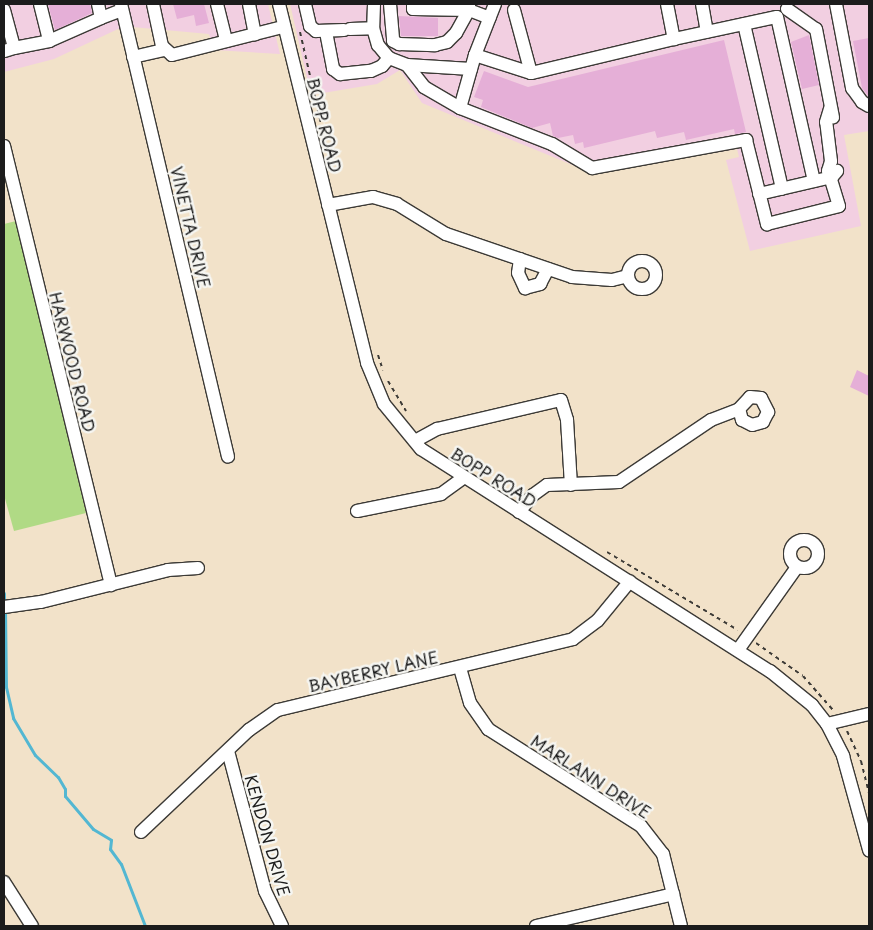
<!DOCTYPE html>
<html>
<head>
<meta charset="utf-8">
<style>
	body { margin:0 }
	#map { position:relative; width:873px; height:930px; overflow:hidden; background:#f2e2c9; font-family:"Playpen Sans",sans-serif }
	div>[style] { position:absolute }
	.built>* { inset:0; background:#f2cfe1 }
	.green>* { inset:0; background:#b0da85 }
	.stream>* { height:3px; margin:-1.5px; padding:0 1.5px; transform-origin:1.5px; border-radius:1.5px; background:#53b7d2 }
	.building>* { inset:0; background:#e5afd7 }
	.path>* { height:2px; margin-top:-1px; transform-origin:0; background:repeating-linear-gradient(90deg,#3c3a36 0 4px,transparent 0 8px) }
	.roads { filter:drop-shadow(1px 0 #3c3a36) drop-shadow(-1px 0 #3c3a36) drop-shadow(0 1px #3c3a36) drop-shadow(0 -1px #3c3a36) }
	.minor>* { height:12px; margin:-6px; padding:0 6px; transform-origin:6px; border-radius:6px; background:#fff }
	.minor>.ring { margin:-6px; padding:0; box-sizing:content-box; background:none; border:12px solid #fff; border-radius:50% }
	span { translate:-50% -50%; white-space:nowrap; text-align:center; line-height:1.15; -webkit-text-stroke:5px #f6f6f2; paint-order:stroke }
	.street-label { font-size:16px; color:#1c1c1c }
	.frame { position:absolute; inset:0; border:5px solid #1c1c1c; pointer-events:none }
</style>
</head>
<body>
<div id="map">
	<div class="built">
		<i style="clip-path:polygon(4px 4px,268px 4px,280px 54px,214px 50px,209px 34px,132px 27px,118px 29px,54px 59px,4px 72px)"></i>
		<i style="clip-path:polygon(290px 4px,869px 4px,869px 131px,844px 135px,861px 226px,750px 251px,726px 160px,739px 157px,737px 149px,592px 173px,422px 103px,400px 70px,377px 84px,311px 95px)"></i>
	</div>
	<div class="green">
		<i style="clip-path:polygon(16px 221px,86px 513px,14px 531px,4px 495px,4px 224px)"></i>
	</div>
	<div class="stream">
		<i style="left:4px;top:593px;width:10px;rotate:90deg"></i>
		<i style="left:5px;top:609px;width:78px;rotate:89.3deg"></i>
		<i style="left:6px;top:687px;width:32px;rotate:77deg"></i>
		<i style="left:13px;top:718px;width:43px;rotate:59.3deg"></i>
		<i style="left:35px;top:755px;width:32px;rotate:44deg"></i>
		<i style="left:58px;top:777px;width:14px;rotate:60deg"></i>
		<i style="left:65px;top:789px;width:7px;rotate:90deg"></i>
		<i style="left:65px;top:796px;width:43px;rotate:49.7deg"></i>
		<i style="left:93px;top:829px;width:21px;rotate:31deg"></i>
		<i style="left:111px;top:840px;width:9px;rotate:96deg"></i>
		<i style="left:110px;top:849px;width:19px;rotate:54deg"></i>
		<i style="left:121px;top:864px;width:66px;rotate:68.8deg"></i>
	</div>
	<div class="building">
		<i style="clip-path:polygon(48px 4px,90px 4px,92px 13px,55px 30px)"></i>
		<i style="clip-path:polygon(173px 4px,204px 4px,209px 23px,196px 26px,194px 15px,177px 19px)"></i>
		<i style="clip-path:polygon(399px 16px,438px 18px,438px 36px,401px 36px)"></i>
		<i style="clip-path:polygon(809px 35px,819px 85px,802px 89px,791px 42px)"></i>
		<i style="clip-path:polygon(869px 38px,869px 97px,862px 88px,853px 41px)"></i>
		<i style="clip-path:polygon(724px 40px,746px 132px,735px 134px,734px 129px,686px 140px,684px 132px,657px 138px,655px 131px,584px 148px,583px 142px,575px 144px,573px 135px,558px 138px,553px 136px,550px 123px,532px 128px,481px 107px,483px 100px,474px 97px,484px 71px,528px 87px)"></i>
		<i style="clip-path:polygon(857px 370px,869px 376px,869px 396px,850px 387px)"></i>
	</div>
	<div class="path">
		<i style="left:300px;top:32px;width:98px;rotate:77.1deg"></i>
		<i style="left:378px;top:355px;width:16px;rotate:72deg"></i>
		<i style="left:388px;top:381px;width:35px;rotate:59deg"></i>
		<i style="left:607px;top:552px;width:152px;rotate:30.8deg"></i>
		<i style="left:756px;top:643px;width:57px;rotate:35.1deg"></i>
		<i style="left:803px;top:676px;width:45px;rotate:48.6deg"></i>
		<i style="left:847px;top:731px;width:33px;rotate:65deg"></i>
		<i style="left:861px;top:761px;width:34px;rotate:76deg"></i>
	</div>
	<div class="roads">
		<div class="minor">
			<i style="left:40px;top:4px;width:38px;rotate:76deg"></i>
			<i style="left:98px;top:4px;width:14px;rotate:78deg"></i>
			<i style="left:101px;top:18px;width:22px;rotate:-21deg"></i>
			<i style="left:121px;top:4px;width:465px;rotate:76.7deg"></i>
			<i style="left:153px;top:4px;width:43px;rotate:77.9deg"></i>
			<i style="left:162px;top:46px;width:13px;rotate:42deg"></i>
			<i style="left:172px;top:55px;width:114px;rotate:-14.2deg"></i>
			<i style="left:217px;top:4px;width:38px;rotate:76deg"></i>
			<i style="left:249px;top:4px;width:31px;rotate:79deg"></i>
			<i style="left:279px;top:4px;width:370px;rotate:76.2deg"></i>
			<i style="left:367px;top:363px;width:44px;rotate:67.5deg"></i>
			<i style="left:384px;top:404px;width:58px;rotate:50.6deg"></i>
			<i style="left:421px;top:449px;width:414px;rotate:32.5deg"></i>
			<i style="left:770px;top:671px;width:54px;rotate:39deg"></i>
			<i style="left:812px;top:705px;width:24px;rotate:52deg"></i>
			<i style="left:827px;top:724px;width:36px;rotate:63deg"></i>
			<i style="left:843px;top:756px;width:98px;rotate:74.5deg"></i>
			<i style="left:305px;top:4px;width:23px;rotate:77deg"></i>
			<i style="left:310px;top:26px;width:8px;rotate:40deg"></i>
			<i style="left:316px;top:31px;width:28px;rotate:-2deg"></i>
			<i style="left:374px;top:4px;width:24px;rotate:92deg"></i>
			<i style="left:373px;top:28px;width:18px;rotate:74deg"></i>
			<i style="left:378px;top:45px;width:17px;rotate:50deg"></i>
			<i style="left:389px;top:58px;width:19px;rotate:21deg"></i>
			<i style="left:407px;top:65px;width:64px;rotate:3.6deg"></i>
			<i style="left:390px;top:4px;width:37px;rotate:85deg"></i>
			<i style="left:393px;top:41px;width:7px;rotate:27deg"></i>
			<i style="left:399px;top:44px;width:36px;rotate:2deg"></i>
			<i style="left:435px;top:45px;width:12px;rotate:-14deg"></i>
			<i style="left:447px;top:42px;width:13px;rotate:-45deg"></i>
			<i style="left:456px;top:33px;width:26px;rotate:-61deg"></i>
			<i style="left:469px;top:10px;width:6px;rotate:-90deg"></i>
			<i style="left:413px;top:4px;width:5px;rotate:90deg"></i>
			<i style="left:413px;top:9px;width:56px;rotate:1deg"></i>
			<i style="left:469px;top:10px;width:22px;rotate:21deg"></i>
			<i style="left:667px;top:4px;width:36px;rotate:79deg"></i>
			<i style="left:674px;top:39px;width:147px;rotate:166.6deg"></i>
			<i style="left:531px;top:73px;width:59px;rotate:-162.2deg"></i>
			<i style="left:475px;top:55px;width:55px;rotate:105.8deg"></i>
			<i style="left:460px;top:108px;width:99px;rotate:21.4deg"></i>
			<i style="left:552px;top:144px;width:47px;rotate:31deg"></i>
			<i style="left:592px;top:168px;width:157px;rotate:-10.3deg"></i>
			<i style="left:746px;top:140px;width:87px;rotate:76deg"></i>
			<i style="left:767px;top:224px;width:74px;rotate:-14deg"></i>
			<i style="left:839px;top:206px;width:37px;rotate:-107deg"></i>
			<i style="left:828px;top:171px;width:10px;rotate:-73deg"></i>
			<i style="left:831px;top:161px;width:39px;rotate:-97deg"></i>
			<i style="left:826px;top:122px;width:14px;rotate:-73deg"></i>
			<i style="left:702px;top:4px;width:28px;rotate:80deg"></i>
			<i style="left:836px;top:4px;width:86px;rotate:79.2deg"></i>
			<i style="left:852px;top:88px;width:17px;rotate:54deg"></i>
			<i style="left:862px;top:102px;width:8px;rotate:30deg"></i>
			<i style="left:787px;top:9px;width:35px;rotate:35deg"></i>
			<i style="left:816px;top:29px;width:90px;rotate:79.1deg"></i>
			<i style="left:4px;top:10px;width:39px;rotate:75deg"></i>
			<i style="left:14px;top:48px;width:10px;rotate:163deg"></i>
			<i style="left:514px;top:10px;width:65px;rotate:74.9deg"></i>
			<i style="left:744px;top:24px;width:169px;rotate:77deg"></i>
			<i style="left:350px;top:29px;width:23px;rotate:-2deg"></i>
			<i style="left:326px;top:32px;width:38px;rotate:79deg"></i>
			<i style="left:333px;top:69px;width:9px;rotate:36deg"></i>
			<i style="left:340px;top:74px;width:31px;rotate:-6deg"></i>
			<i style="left:371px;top:71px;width:12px;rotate:-24deg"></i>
			<i style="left:382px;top:66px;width:11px;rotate:-49deg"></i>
			<i style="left:674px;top:39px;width:105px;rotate:-12.1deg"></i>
			<i style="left:777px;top:17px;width:168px;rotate:77.3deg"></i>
			<i style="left:14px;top:48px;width:36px;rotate:-11deg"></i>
			<i style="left:49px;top:41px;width:57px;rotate:-23.9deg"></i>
			<i style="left:475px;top:55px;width:55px;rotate:-68.6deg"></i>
			<i style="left:133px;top:57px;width:32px;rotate:-13deg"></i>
			<i style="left:407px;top:65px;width:28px;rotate:52deg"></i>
			<i style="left:424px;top:87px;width:42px;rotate:30.3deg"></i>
			<i style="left:4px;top:146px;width:452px;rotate:76.3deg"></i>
			<i style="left:759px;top:194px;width:75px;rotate:-13.1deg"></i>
			<i style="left:832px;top:177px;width:8px;rotate:-50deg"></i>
			<i style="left:328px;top:205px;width:46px;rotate:-10.1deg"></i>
			<i style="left:373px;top:197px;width:25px;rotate:16deg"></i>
			<i style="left:397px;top:204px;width:57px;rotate:31.5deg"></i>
			<i style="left:446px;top:234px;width:133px;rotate:18.8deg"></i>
			<i style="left:572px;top:277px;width:40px;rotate:4.3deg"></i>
			<i style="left:612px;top:280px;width:16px;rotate:-14deg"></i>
			<i style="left:520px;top:259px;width:14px;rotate:98deg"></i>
			<i style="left:518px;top:273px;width:17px;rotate:65deg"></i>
			<i style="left:525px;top:288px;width:16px;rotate:-15deg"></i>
			<i style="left:540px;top:284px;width:17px;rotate:-62deg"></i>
			<i class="ring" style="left:628px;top:261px;width:16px;height:16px"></i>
			<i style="left:415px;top:441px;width:25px;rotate:-29deg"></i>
			<i style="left:437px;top:429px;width:127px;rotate:-13.2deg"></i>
			<i style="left:561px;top:400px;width:21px;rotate:73deg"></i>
			<i style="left:567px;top:420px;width:65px;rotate:86.5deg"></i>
			<i style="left:357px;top:511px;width:86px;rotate:-11.4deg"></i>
			<i style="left:441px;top:494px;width:27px;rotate:-36deg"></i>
			<i style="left:519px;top:512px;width:22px;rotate:-51deg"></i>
			<i style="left:533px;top:495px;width:17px;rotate:-36deg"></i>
			<i style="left:547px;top:485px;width:72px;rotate:-2.4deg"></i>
			<i style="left:619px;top:482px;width:111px;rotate:-34deg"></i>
			<i style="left:711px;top:420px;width:30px;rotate:-21deg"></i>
			<i style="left:739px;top:409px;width:16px;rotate:-47deg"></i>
			<i style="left:750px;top:397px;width:11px;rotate:5deg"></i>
			<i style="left:761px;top:398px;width:16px;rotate:63deg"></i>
			<i style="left:768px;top:412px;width:11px;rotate:117deg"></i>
			<i style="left:763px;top:422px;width:11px;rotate:165deg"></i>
			<i style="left:752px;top:425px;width:11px;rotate:-153deg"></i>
			<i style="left:742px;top:420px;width:11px;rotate:-105deg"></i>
			<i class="ring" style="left:790px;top:540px;width:16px;height:16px"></i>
			<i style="left:4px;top:607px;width:37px;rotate:-8deg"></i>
			<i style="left:41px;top:602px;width:131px;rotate:-14.1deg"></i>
			<i style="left:168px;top:570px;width:30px;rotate:-4deg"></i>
			<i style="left:738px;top:650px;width:102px;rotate:-54.6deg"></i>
			<i style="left:460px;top:668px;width:36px;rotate:74deg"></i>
			<i style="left:470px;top:703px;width:32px;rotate:55deg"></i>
			<i style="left:488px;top:729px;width:181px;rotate:32.4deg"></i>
			<i style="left:641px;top:826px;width:36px;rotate:52deg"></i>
			<i style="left:663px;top:854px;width:74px;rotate:76deg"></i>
			<i style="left:827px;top:724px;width:43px;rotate:-13.4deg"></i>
			<i style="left:228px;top:751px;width:145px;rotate:75.2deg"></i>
			<i style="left:265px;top:891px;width:39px;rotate:64deg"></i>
			<i style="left:141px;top:832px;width:149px;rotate:-43.4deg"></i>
			<i style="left:249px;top:730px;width:35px;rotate:-35deg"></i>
			<i style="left:278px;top:710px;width:303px;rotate:-13.5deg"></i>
			<i style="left:573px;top:639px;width:31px;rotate:-37deg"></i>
			<i style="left:598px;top:620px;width:50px;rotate:-50.6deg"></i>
			<i style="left:4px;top:882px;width:52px;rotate:57.5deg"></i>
			<i style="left:536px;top:926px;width:141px;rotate:-13.1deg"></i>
		</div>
	</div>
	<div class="street-label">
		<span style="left:325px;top:125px;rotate:76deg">BOPP ROAD</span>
		<span style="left:191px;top:227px;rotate:77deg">VINETTA DRIVE</span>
		<span style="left:73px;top:362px;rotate:76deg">HARWOOD ROAD</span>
		<span style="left:494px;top:477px;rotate:32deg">BOPP ROAD</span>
		<span style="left:373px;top:671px;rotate:-13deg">BAYBERRY LANE</span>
		<span style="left:591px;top:776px;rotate:33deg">MARLANN DRIVE</span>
		<span style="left:268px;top:835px;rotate:74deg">KENDON DRIVE</span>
	</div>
	<div class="frame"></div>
</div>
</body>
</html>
